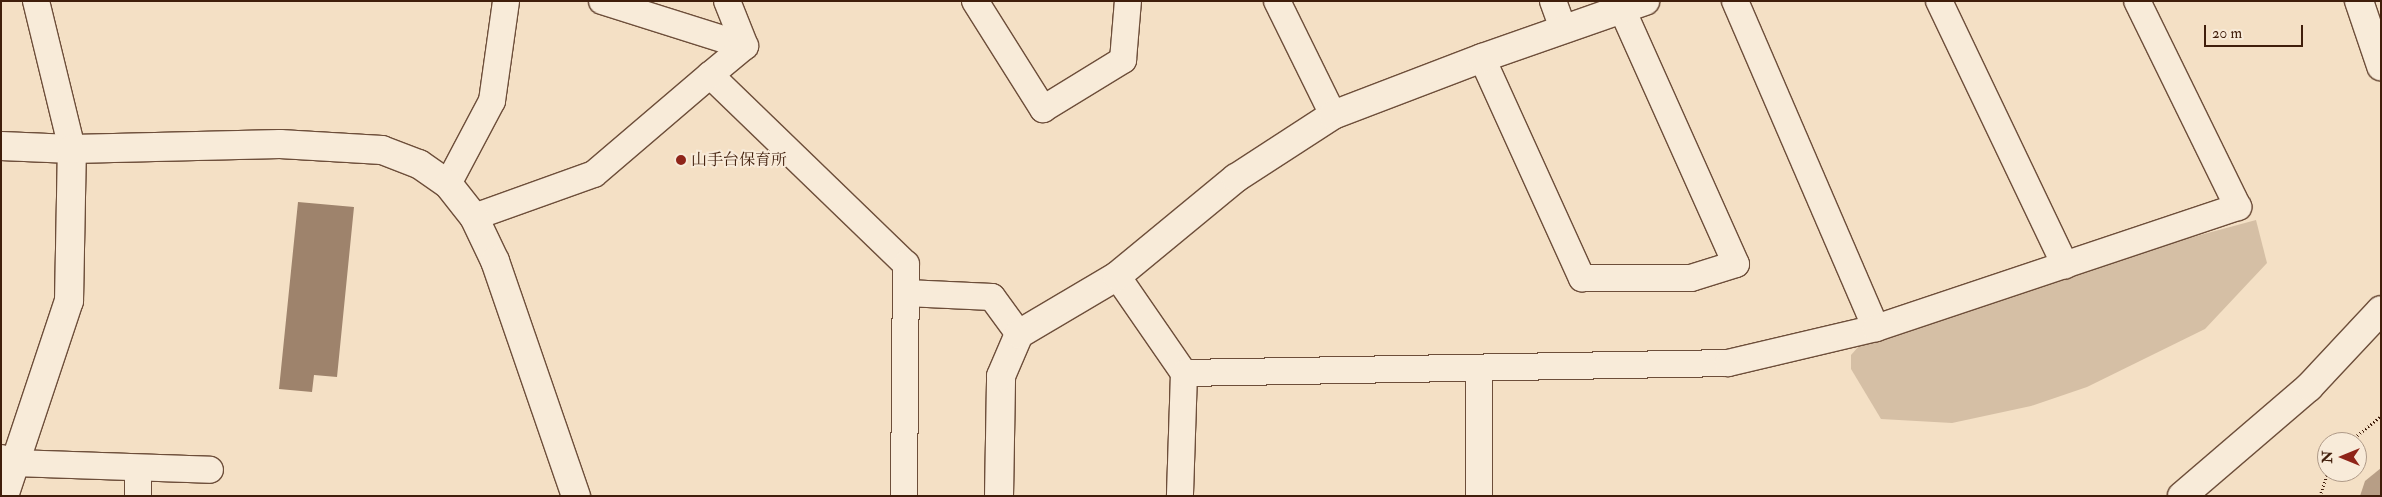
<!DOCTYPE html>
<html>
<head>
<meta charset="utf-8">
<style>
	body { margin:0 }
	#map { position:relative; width:2382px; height:497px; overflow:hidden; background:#f4e0c5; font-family:"IM FELL Double Pica","Noto Serif JP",serif }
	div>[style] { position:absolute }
	.green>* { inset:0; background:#d5bfa5 }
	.water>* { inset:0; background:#b79e86 }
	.building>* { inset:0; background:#9e836c }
	.path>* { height:3px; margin-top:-1.5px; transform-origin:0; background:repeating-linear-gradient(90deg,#401e0b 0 1px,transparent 0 3.5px) }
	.roads { filter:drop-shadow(1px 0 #6d4e3a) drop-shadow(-1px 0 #6d4e3a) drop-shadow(0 1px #6d4e3a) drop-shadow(0 -1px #6d4e3a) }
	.minor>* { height:26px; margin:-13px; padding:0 13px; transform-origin:13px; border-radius:13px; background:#f8ebd9 }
	.tertiary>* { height:28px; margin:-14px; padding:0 14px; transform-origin:14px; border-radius:14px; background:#f8ebd9 }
	.dots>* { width:14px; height:14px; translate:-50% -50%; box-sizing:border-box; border:2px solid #f8ebd9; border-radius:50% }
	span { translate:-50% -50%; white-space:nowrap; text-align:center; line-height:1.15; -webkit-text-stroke:4px #f8ebd9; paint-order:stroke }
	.poi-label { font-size:16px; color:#401e0b }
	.left { translate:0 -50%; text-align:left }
	.frame { position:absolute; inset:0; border:2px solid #401e0b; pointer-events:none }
	.north { position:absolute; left:2317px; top:432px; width:50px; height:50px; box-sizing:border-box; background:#f8ebd9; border:1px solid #ae9987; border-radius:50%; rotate:270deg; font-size:14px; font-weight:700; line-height:20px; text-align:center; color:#401e0b }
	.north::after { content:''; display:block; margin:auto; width:18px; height:22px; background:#8f2418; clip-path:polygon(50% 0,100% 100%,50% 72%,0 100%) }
	.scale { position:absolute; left:2204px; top:25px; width:99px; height:22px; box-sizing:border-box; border:2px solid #401e0b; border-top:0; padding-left:6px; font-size:15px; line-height:18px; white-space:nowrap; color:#401e0b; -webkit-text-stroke:4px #f8ebd9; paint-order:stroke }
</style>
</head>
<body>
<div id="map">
	<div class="green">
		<i style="clip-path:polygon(2256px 220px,2267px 263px,2205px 329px,2087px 387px,2031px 406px,1952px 423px,1881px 419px,1851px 369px,1851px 355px,1859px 346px,2089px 265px)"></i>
	</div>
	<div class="water">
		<i style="clip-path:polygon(2381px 468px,2381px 496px,2360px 496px,2365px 481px)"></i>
	</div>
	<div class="building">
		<i style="clip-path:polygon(298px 202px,354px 207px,337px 377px,314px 375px,312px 392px,279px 389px)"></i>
	</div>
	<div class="path">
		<i style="left:2349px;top:442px;width:41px;rotate:-39.1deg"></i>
		<i style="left:2320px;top:496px;width:25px;rotate:-72deg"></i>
	</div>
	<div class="roads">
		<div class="minor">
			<i style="left:36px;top:1px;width:152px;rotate:76.3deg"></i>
			<i style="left:602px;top:1px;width:150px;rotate:17.5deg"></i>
			<i style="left:975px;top:1px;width:128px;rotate:57.8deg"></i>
			<i style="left:1043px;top:109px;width:94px;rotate:-31.5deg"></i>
			<i style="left:1123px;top:60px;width:59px;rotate:-85.2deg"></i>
			<i style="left:1277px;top:1px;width:127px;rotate:63.8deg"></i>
			<i style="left:1553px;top:1px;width:30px;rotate:70deg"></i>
			<i style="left:1735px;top:1px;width:356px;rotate:66.7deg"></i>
			<i style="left:1939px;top:1px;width:293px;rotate:64.5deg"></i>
			<i style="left:1482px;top:58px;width:242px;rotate:65.6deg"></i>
			<i style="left:1582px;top:278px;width:109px"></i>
			<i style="left:1691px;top:278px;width:47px;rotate:-17.3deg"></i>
			<i style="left:1736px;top:264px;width:279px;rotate:-114.1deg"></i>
			<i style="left:710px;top:75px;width:272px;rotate:44deg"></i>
			<i style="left:906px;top:264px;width:232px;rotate:90.5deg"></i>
			<i style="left:448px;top:184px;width:94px;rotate:-62.1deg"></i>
			<i style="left:492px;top:101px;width:101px;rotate:-82deg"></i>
			<i style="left:474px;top:217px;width:127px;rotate:-19.7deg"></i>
			<i style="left:594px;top:174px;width:153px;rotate:-40.5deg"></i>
			<i style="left:710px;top:75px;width:45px;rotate:-39.6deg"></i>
			<i style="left:745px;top:46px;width:48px;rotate:-111.8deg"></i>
			<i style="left:1117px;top:276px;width:118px;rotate:55.4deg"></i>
			<i style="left:1184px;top:373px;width:123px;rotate:91.9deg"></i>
			<i style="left:906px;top:293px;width:86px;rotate:2.7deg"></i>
			<i style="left:992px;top:297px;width:46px;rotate:53.9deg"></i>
			<i style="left:1479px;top:370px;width:126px;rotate:90deg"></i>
			<i style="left:1184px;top:373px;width:544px;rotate:-1.05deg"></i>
			<i style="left:1728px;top:363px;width:152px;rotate:-13.3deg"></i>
			<i style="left:1876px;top:328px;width:382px;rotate:-18.5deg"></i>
			<i style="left:2238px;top:207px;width:229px;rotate:-116.1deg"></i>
			<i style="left:1px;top:458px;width:14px;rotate:21deg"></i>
			<i style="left:14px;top:463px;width:196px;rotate:2deg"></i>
			<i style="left:138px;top:470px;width:26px;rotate:90deg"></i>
		</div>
		<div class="tertiary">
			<i style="left:2359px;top:1px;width:69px;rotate:71.3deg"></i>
			<i style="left:1px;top:146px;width:71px;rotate:2.4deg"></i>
			<i style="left:4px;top:496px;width:206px;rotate:-71.6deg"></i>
			<i style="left:69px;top:301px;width:152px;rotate:-88.9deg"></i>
			<i style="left:72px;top:149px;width:208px;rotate:-1.4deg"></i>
			<i style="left:280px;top:144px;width:102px;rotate:3.4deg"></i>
			<i style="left:382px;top:150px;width:40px;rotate:21deg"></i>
			<i style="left:419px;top:164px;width:35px;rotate:35deg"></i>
			<i style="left:448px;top:184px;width:42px;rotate:51.8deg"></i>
			<i style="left:474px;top:217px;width:49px;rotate:64.5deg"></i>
			<i style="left:495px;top:261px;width:249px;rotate:71deg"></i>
			<i style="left:999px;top:496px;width:120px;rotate:-89deg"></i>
			<i style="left:1001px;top:376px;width:46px;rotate:-66.8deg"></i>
			<i style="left:1019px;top:334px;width:114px;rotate:-30.6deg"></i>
			<i style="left:1117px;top:276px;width:154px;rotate:-39.5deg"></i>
			<i style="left:1236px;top:178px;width:116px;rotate:-33deg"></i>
			<i style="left:1333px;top:115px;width:160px;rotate:-20.9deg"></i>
			<i style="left:1482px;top:58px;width:173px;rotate:-19.3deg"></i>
			<i style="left:2182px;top:496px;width:167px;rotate:-40.6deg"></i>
			<i style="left:2309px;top:387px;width:105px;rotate:-46.9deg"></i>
		</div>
	</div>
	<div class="dots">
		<i style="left:681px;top:160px;background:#8f2418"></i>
	</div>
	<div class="poi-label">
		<span class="left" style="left:691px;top:160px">山手台保育所</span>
	</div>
	<div class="frame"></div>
	<div class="north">N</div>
	<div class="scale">20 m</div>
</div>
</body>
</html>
